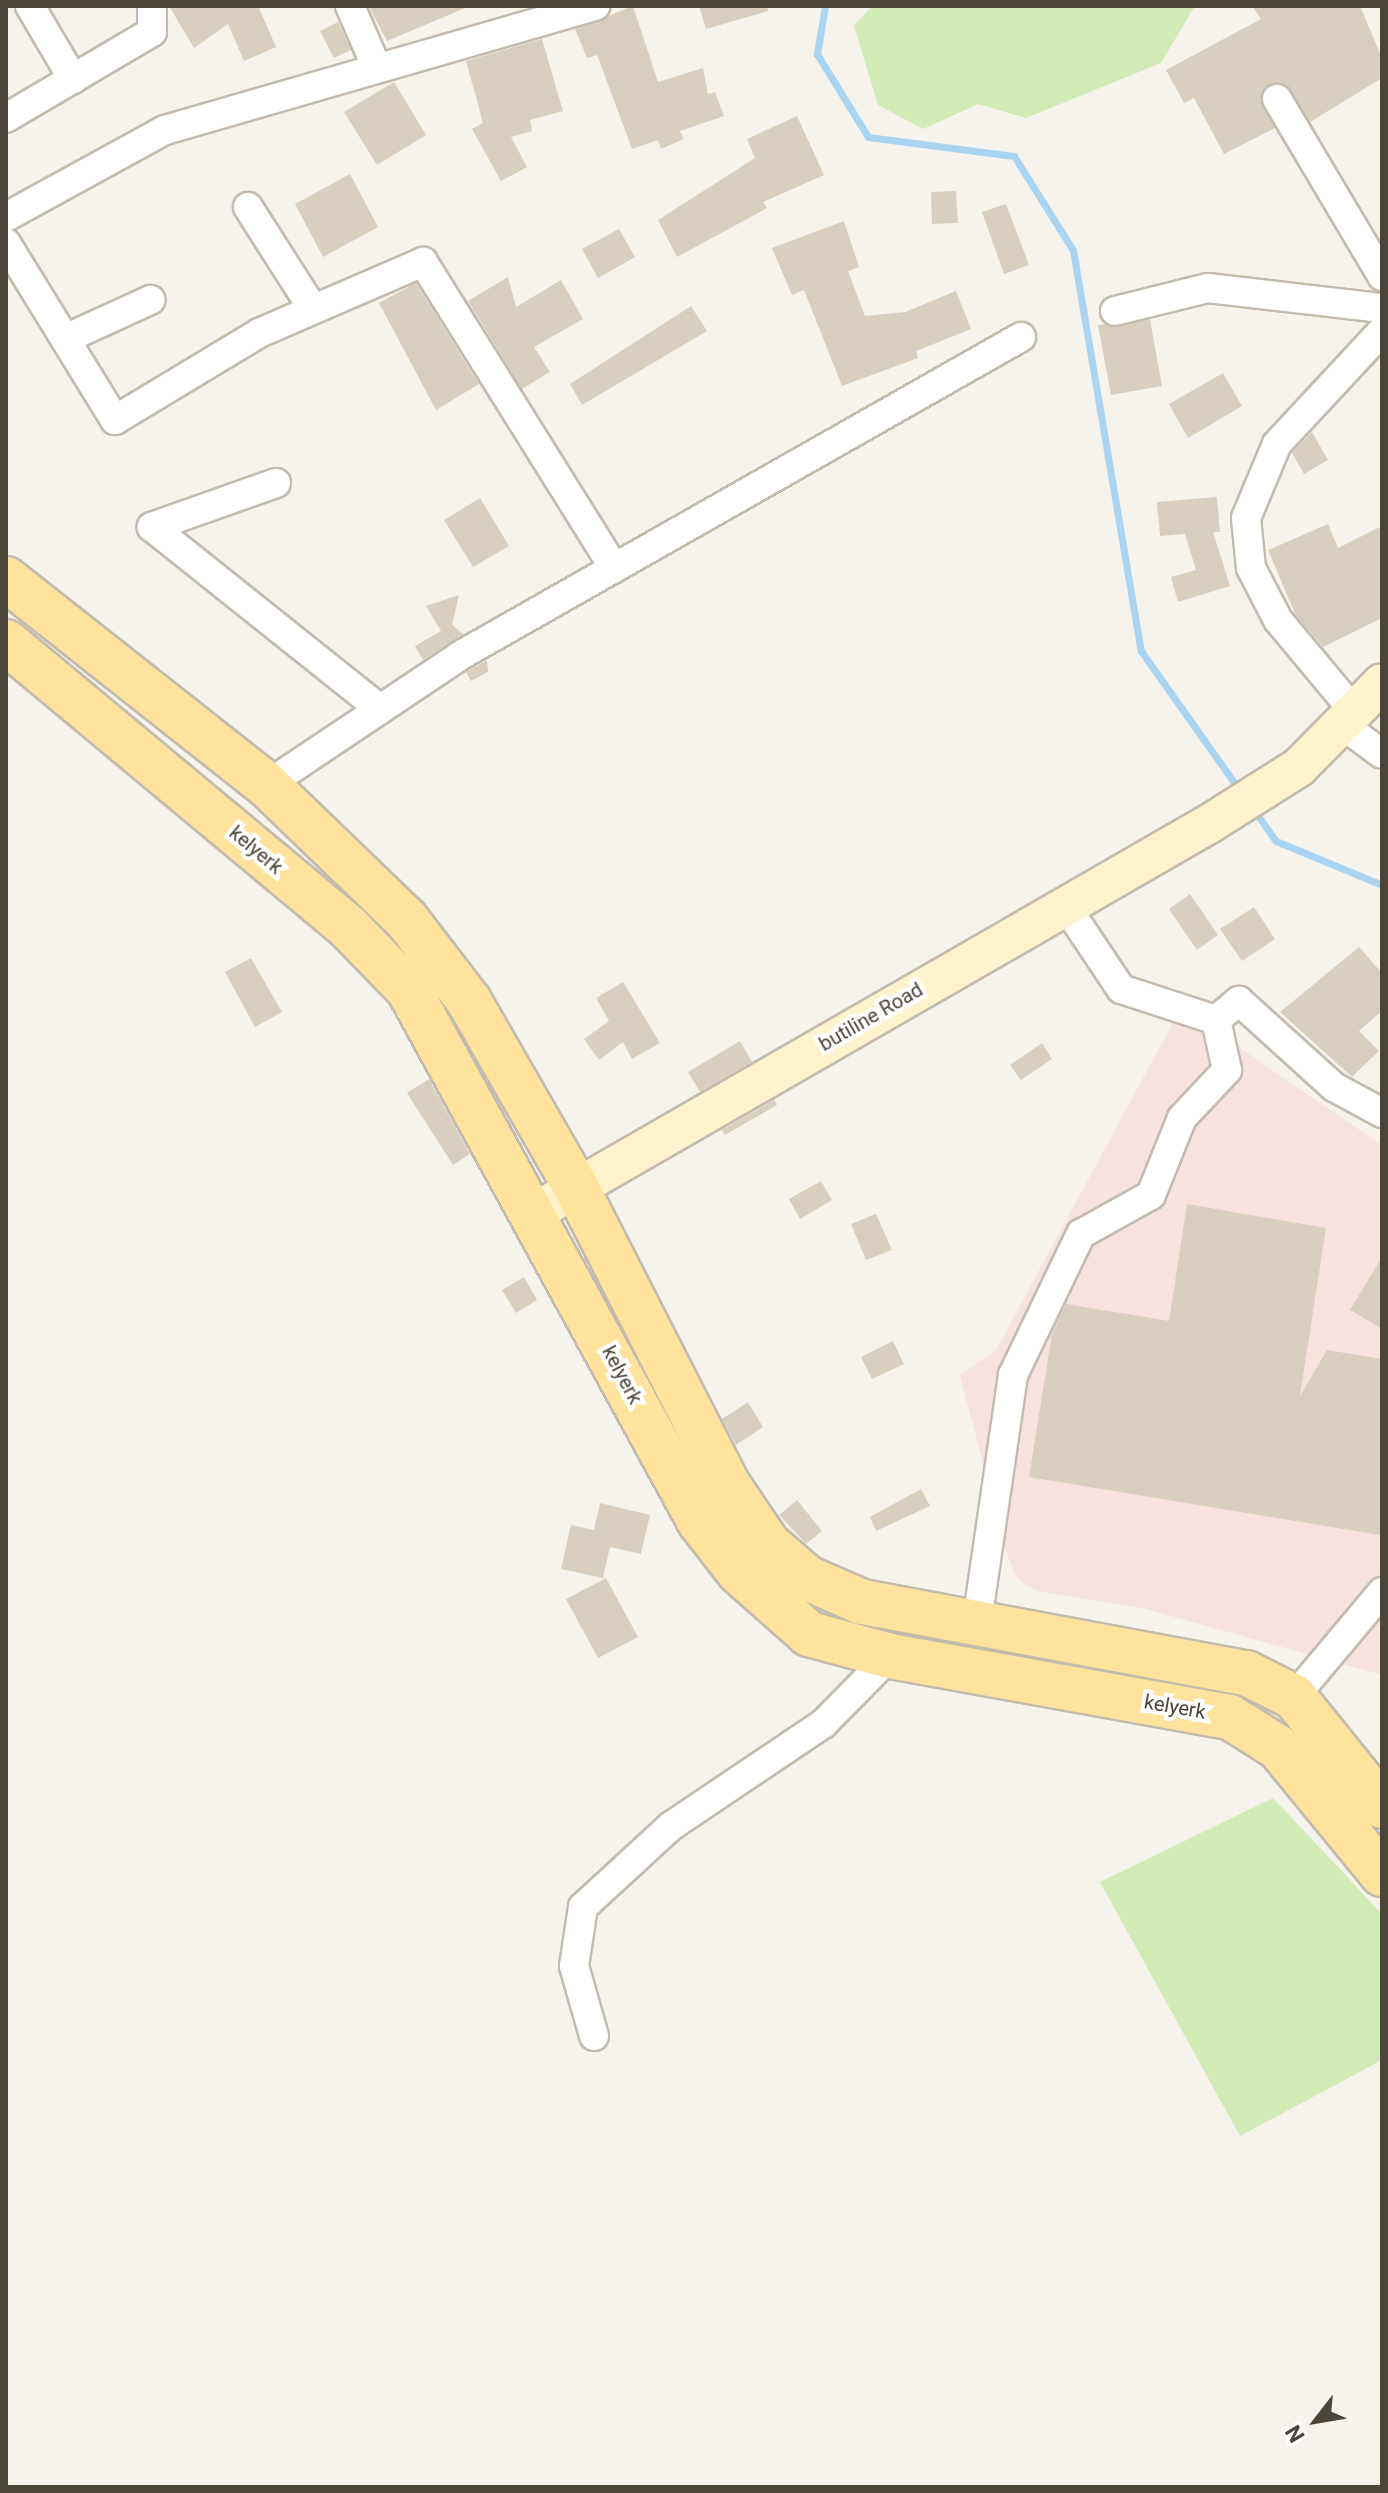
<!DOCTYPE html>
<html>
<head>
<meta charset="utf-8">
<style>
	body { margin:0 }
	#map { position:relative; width:1388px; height:2493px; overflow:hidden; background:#f6f3ec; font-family:Roboto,sans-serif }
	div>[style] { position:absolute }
	.medical>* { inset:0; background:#f6e3e0 }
	.green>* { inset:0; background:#d2eab5 }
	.stream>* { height:7px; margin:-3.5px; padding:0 3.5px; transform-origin:3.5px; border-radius:3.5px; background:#a9d4f2 }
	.building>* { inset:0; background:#d8cfc1 }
	.roads { filter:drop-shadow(2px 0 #c2bbae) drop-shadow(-2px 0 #c2bbae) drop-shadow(0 2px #c2bbae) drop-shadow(0 -2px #c2bbae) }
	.street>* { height:28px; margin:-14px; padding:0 14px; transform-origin:14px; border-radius:14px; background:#fff }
	.secondary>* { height:38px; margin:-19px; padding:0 19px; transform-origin:19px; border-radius:19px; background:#fff3cd }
	.primary>* { height:44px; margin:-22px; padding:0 22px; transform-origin:22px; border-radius:22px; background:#ffe39c }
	span { translate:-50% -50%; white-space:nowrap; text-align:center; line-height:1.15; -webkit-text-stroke:8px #fff; paint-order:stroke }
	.street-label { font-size:20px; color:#4b4439 }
	.frame { position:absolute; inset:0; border:8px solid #4b4439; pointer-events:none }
	.north { position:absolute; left:1276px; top:2381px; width:80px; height:80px; -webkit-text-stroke:6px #fff; paint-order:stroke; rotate:239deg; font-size:22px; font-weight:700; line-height:32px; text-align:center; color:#4b4439 }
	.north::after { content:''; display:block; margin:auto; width:28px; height:36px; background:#4b4439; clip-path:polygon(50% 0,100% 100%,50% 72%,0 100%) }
</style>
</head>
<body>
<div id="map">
	<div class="medical">
		<i style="clip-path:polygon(1181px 1008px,1382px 1145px,1382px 1675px,1142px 1608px,1036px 1591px,1017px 1578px,1006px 1552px,960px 1375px,996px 1350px)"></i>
	</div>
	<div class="green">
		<i style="clip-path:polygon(872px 6px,1195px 6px,1161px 63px,1026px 118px,978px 104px,923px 129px,878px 105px,854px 26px)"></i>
		<i style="clip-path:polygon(1273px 1798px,1382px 1914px,1382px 2060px,1240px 2136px,1100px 1882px)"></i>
	</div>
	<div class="stream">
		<i style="left:825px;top:6px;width:49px;rotate:99.5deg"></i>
		<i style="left:817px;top:54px;width:97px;rotate:58.4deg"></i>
		<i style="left:868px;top:137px;width:147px;rotate:7.4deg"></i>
		<i style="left:1014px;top:156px;width:111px;rotate:57.9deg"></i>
		<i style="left:1073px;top:250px;width:407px;rotate:80.4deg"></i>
		<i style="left:1141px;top:651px;width:171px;rotate:54.7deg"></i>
		<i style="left:1254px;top:810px;width:38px;rotate:55deg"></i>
		<i style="left:1276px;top:841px;width:115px;rotate:22.5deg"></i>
	</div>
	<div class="building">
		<i style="clip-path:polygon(169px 6px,258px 6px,276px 47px,244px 61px,228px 24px,194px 48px)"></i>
		<i style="clip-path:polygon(470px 6px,387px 41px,370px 9px,375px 6px)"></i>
		<i style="clip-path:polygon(633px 6px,658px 82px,703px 68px,708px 94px,715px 92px,724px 116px,680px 131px,684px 139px,661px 149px,658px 140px,632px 149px,597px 55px,587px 58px,575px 29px)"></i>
		<i style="clip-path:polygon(699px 6px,767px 6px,768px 11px,706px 29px)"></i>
		<i style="clip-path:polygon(1252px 6px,1360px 6px,1382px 58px,1382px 78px,1310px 122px,1286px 85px,1269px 84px,1260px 100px,1275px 128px,1224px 154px,1194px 98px,1184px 103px,1166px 70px,1261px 19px)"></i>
		<i style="clip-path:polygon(338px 22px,351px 50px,334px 58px,320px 31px)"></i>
		<i style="clip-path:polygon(542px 39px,563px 111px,530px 120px,532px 131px,511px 137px,527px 167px,501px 181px,472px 129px,483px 123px,466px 61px)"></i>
		<i style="clip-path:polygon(394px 82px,426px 135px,377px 165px,344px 112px)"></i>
		<i style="clip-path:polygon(797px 116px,824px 175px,763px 202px,767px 208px,677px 257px,658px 220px,755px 158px,747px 139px)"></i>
		<i style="clip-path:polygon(350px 174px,378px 227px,323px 257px,295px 204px)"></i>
		<i style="clip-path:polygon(956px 191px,958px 223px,932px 224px,931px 192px)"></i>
		<i style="clip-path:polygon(1006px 204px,1029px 265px,1004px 274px,982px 212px)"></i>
		<i style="clip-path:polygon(844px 221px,859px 267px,848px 271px,865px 316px,905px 312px,956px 291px,971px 329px,916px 351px,918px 358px,842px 386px,804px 290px,792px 295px,772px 248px)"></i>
		<i style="clip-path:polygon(619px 229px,635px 257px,598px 278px,582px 249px)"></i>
		<i style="clip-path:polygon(508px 277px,516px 307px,561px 280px,583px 319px,534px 347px,550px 372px,522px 389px,468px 301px)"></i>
		<i style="clip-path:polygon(416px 283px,479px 384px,436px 410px,379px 303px)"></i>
		<i style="clip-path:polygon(691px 306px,707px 331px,582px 405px,570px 384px)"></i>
		<i style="clip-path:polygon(1150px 320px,1162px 386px,1111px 395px,1098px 325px)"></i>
		<i style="clip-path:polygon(1223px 373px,1242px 406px,1188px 438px,1169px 404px)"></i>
		<i style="clip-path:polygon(1312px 432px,1328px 460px,1304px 474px,1292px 453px)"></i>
		<i style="clip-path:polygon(1217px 497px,1220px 532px,1213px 532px,1230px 586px,1178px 602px,1171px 577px,1196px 570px,1185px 534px,1160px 536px,1157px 502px)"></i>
		<i style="clip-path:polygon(480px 498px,509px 546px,473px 567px,444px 520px)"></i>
		<i style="clip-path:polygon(1328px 524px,1338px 548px,1382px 526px,1382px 618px,1323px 647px,1295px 614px,1268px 550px)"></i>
		<i style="clip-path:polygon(459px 595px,452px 625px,463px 634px,423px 660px,415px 646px,441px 631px,426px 606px)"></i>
		<i style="clip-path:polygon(487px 660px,488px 672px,471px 681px,466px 672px)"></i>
		<i style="clip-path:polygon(1190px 894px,1218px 935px,1197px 950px,1169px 909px)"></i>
		<i style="clip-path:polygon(1254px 907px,1275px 939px,1242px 961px,1220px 929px)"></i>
		<i style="clip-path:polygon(1359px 947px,1382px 973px,1382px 1011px,1359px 1031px,1379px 1051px,1352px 1077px,1280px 1012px)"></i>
		<i style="clip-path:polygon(251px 958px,282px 1012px,255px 1027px,225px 972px)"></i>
		<i style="clip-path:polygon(623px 982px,660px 1043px,632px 1059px,623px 1042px,599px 1060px,584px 1039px,609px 1021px,596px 998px)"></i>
		<i style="clip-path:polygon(740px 1041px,752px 1062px,700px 1092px,688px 1072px)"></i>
		<i style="clip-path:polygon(1042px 1043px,1052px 1059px,1021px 1080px,1010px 1065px)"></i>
		<i style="clip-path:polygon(429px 1079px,470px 1154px,453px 1165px,407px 1093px)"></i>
		<i style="clip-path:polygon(774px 1100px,777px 1105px,725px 1135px,722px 1130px)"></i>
		<i style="clip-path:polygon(821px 1181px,832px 1200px,800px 1219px,789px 1199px)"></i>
		<i style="clip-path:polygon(1187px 1204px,1326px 1228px,1300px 1396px,1327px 1350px,1382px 1359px,1380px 1535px,1029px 1477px,1052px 1334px,1066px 1304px,1169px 1321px)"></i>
		<i style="clip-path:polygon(876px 1214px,892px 1250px,866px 1260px,851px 1224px)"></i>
		<i style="clip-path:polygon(1382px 1257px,1382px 1329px,1350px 1310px)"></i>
		<i style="clip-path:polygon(524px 1277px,537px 1300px,516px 1313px,502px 1290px)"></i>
		<i style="clip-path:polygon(893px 1341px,904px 1364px,872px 1379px,861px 1357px)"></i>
		<i style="clip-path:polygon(748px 1402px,763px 1427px,736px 1445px,722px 1419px)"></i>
		<i style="clip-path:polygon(921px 1489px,930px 1506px,876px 1531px,870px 1517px)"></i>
		<i style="clip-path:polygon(797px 1500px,822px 1531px,806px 1544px,779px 1515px)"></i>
		<i style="clip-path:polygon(600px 1503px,650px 1515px,641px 1554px,610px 1547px,603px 1578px,561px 1569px,571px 1525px,594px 1530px)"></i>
		<i style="clip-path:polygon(606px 1578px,638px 1637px,598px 1658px,566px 1599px)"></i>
	</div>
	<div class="roads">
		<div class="street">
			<i style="left:30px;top:6px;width:85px;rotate:59.5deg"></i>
			<i style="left:350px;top:6px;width:68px;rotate:66.5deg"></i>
			<i style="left:1277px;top:99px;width:206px;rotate:59.3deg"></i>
			<i style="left:6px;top:118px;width:169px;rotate:-30.5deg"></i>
			<i style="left:152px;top:32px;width:26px;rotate:-90deg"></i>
			<i style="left:248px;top:207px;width:121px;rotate:57.5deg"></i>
			<i style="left:6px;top:217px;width:181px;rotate:-28.7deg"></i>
			<i style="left:165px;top:130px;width:448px;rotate:-16.1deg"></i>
			<i style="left:6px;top:243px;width:208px;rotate:58.4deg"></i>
			<i style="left:115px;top:420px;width:168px;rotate:-31.1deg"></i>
			<i style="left:259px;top:333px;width:179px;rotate:-23.4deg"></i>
			<i style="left:423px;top:262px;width:361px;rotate:58deg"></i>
			<i style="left:1115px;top:311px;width:96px;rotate:-13.9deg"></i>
			<i style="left:1208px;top:288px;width:175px;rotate:6.6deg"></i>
			<i style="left:65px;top:339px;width:94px;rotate:-24.6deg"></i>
			<i style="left:276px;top:483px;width:132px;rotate:160.5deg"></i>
			<i style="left:152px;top:527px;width:292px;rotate:38.6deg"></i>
			<i style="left:1353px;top:710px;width:117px;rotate:-129.8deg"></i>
			<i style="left:1278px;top:620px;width:59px;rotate:-117.4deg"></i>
			<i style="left:1251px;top:568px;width:50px;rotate:-95.7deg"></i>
			<i style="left:1246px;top:518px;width:80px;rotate:-67.3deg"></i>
			<i style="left:1277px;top:444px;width:154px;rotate:-47.1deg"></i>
			<i style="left:1340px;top:723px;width:52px;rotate:36.4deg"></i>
			<i style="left:267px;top:785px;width:234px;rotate:-33.8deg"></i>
			<i style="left:461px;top:655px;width:644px;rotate:-29.59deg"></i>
			<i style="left:1065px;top:905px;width:101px;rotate:56.3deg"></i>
			<i style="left:1121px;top:989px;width:100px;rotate:18.1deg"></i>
			<i style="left:1216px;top:1020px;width:30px;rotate:-40deg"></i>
			<i style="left:1239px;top:1001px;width:128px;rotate:42.2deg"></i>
			<i style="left:1334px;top:1087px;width:55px;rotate:28.4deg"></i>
			<i style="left:977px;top:1622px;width:250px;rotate:-81.7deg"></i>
			<i style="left:1013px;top:1375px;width:157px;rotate:-64.3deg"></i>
			<i style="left:1081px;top:1234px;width:80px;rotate:-29.1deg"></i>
			<i style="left:1151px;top:1195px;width:83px;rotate:-68.1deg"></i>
			<i style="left:1182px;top:1118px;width:66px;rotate:-46.8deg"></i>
			<i style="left:1227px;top:1070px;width:51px;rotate:-102.4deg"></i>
			<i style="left:1294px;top:1697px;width:137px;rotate:-50deg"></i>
			<i style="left:594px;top:2036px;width:73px;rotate:-105.9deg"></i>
			<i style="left:574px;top:1966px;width:60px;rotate:-81.3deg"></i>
			<i style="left:583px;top:1907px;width:120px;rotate:-42.6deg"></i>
			<i style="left:671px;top:1826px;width:183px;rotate:-33.9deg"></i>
			<i style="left:823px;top:1724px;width:95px;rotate:-45.4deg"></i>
		</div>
		<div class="secondary">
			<i style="left:535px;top:1212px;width:778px;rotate:-29.93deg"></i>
			<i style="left:1209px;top:824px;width:107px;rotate:-32.3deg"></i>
			<i style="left:1299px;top:767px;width:118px;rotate:-45.3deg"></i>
		</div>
		<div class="primary">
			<i style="left:6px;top:579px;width:333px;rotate:38.3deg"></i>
			<i style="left:267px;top:785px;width:193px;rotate:44deg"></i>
			<i style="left:406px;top:919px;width:103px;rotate:52.5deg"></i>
			<i style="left:469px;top:1001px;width:215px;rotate:60.1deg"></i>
			<i style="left:576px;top:1187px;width:335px;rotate:63deg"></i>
			<i style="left:728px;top:1485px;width:71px;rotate:55.9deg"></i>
			<i style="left:768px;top:1544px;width:52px;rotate:41.1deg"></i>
			<i style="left:807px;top:1578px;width:60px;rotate:23.6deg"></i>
			<i style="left:862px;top:1602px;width:391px;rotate:10.5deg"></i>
			<i style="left:1246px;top:1673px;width:54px;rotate:26.6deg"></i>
			<i style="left:1294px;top:1697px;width:140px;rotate:51.1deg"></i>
			<i style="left:6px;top:642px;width:447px;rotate:39.8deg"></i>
			<i style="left:349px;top:928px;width:86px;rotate:45.9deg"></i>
			<i style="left:409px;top:990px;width:606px;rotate:61.32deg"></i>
			<i style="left:700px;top:1522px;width:63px;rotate:52deg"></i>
			<i style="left:739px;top:1572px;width:94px;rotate:41.5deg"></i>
			<i style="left:809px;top:1634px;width:84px;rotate:15.2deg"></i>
			<i style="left:890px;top:1656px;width:345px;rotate:10.2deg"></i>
			<i style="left:1230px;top:1717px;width:58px;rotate:32.3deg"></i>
			<i style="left:1279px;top:1748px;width:163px;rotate:50.7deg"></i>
		</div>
	</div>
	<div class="street-label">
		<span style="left:256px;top:850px;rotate:40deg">kelyerk</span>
		<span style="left:871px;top:1017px;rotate:-30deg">butiline Road</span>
		<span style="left:622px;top:1375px;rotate:62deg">kelyerk</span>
		<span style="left:1175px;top:1707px;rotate:10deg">kelyerk</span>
	</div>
	<div class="frame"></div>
	<div class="north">N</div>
</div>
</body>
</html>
